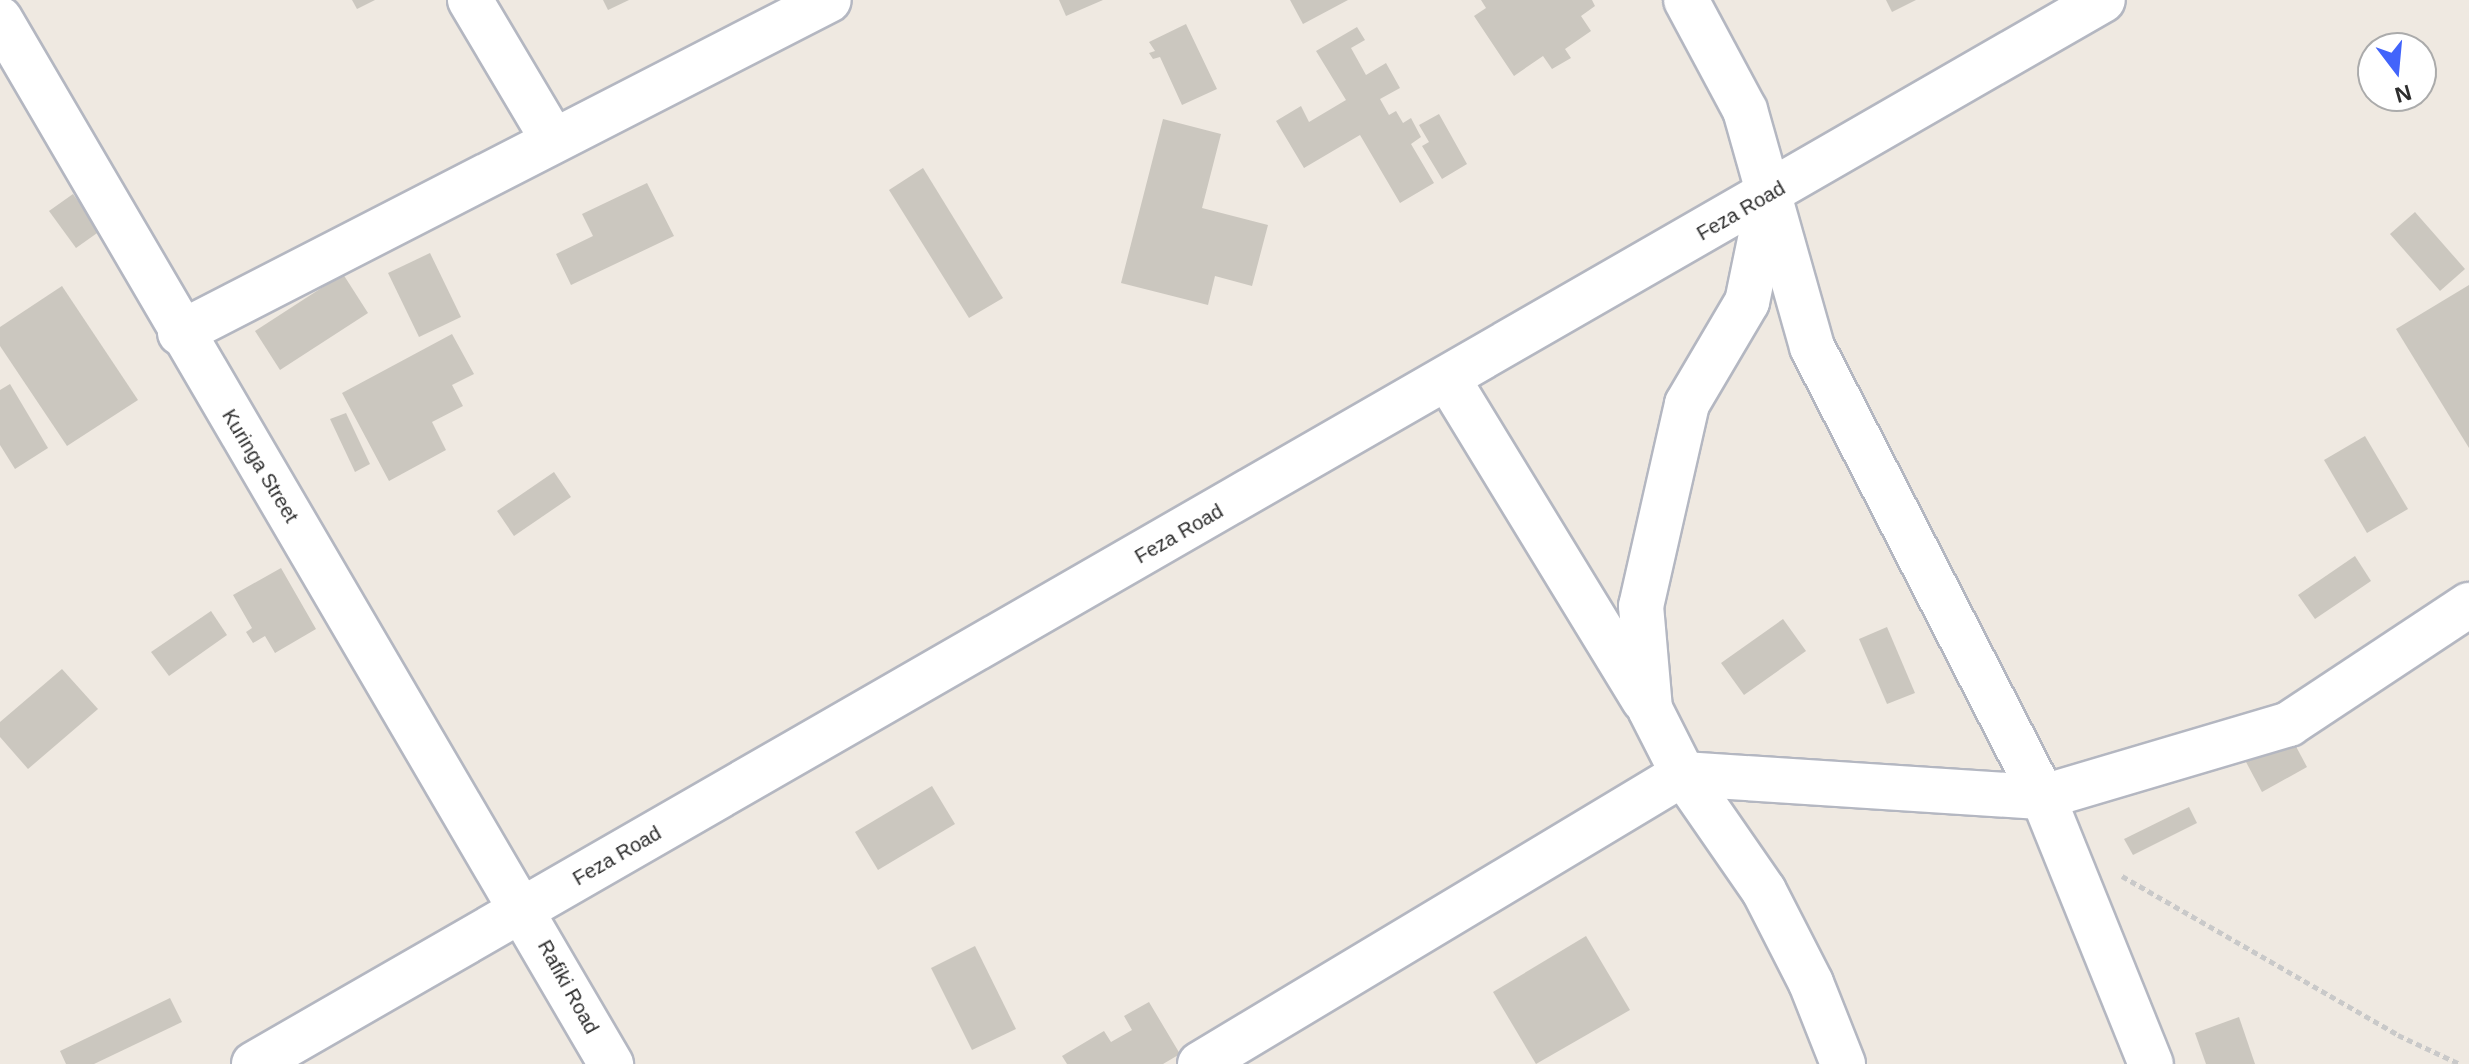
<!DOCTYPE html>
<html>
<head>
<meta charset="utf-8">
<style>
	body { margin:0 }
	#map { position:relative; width:2469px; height:1064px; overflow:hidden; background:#efe9e1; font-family:Arial,sans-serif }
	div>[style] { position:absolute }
	.building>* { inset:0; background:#cbc7bf }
	.path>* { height:5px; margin-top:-2.5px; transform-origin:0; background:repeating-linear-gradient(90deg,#c9c9c9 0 6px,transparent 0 10px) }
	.roads { filter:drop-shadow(2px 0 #b4b7c1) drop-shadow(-2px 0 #b4b7c1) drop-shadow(0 2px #b4b7c1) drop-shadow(0 -2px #b4b7c1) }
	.minor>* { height:44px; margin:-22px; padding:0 22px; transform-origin:22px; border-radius:22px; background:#fff }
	span { translate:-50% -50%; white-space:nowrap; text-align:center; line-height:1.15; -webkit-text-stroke:6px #fff; paint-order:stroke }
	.street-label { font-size:20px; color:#2e2e2e }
	.north { position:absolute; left:2357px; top:32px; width:80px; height:80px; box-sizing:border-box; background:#fff; border:2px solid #ababab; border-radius:50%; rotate:164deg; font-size:22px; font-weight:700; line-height:32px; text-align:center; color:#2e2e2e }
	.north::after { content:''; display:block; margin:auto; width:28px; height:36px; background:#4264fb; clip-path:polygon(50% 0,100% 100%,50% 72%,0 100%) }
</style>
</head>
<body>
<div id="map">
	<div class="building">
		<i style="clip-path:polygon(352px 0,375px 0,357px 9px)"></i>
		<i style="clip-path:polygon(603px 0,629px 0,608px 10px)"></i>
		<i style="clip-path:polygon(1059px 0,1103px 0,1066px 16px)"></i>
		<i style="clip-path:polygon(1290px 0,1348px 0,1303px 24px)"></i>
		<i style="clip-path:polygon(1481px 0,1592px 0,1595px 6px,1581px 16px,1591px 31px,1565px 49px,1571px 58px,1552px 69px,1543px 56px,1514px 76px,1474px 16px,1486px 8px)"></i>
		<i style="clip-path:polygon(1886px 0,1916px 0,1892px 12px)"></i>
		<i style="clip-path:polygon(1186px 24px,1217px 89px,1182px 105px,1160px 57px,1153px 59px,1149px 53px,1155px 51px,1149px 42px)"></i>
		<i style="clip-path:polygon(1357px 27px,1365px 40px,1351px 48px,1366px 75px,1386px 63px,1400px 88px,1380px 99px,1389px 115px,1396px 111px,1403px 123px,1411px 118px,1421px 137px,1411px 144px,1434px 183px,1400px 203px,1360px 135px,1304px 168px,1276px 121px,1301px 106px,1309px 122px,1346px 100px,1316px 51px)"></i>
		<i style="clip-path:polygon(1439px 114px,1467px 164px,1442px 179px,1422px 146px,1429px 142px,1419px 125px)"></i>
		<i style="clip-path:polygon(1163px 119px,1221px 134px,1202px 208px,1268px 225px,1252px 286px,1215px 276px,1208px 305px,1121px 283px)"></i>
		<i style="clip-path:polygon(923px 168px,1003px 298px,969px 318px,889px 190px)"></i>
		<i style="clip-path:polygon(647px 183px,674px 236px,571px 285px,556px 254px,593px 236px,582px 214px)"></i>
		<i style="clip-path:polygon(73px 194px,100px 231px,76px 248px,49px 211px)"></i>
		<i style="clip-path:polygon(2415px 212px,2465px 269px,2440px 291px,2390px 234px)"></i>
		<i style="clip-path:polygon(430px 253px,461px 317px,419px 337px,388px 273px)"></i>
		<i style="clip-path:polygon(343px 274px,368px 313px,280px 370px,255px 331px)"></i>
		<i style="clip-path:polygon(2469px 285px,2469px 448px,2396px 329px)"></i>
		<i style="clip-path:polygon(62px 286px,138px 400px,67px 446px,0 346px,0 327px)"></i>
		<i style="clip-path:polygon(452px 334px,474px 374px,452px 385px,463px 406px,432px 422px,446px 450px,389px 481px,342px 393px)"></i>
		<i style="clip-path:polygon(10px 384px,48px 448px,15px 469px,0 445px,0 390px)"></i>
		<i style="clip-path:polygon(346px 413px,370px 464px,355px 472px,330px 419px)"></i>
		<i style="clip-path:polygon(2365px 436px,2408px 509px,2367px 533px,2324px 460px)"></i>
		<i style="clip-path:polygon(554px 472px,571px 497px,514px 536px,497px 511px)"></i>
		<i style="clip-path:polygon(2355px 556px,2371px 581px,2315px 619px,2298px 595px)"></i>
		<i style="clip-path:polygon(281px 568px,316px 629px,275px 653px,265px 636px,253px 643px,246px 632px,252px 628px,233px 595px)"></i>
		<i style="clip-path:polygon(211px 611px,227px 635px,169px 676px,151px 652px)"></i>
		<i style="clip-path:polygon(1783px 619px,1806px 651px,1744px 695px,1721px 663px)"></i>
		<i style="clip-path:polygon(1887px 627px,1915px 693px,1887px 704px,1859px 639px)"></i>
		<i style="clip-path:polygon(62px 669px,98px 709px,28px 769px,0 737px,0 722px)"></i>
		<i style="clip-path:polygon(2291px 737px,2307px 767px,2262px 792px,2246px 762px)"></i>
		<i style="clip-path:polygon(932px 786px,955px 824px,878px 870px,855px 832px)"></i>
		<i style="clip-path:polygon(2189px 807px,2197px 823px,2133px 855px,2124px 839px)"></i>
		<i style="clip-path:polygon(1586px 936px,1630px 1010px,1536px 1064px,1493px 992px)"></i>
		<i style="clip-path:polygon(975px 946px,1016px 1029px,972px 1050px,931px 968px)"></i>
		<i style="clip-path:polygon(170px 998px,182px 1022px,94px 1064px,66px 1064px,60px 1051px)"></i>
		<i style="clip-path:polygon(1149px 1002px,1180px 1054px,1163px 1064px,1067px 1064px,1062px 1056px,1104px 1031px,1111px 1042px,1132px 1030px,1124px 1016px)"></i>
		<i style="clip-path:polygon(2239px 1017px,2255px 1064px,2206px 1064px,2195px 1033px)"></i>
	</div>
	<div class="path">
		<i style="left:2122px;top:876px;width:319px;rotate:29.9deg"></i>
		<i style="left:2398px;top:1035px;width:68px;rotate:25.1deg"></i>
	</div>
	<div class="roads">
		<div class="minor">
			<i style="left:470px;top:0;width:161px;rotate:59.3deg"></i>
			<i style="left:1686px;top:0;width:125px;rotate:61.8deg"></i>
			<i style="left:1745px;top:110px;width:246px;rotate:74.2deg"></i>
			<i style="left:1812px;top:347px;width:506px;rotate:62.83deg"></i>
			<i style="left:2043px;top:797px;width:288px;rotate:68deg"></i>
			<i style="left:0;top:19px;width:1211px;rotate:59.69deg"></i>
			<i style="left:1768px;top:201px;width:103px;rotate:101.7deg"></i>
			<i style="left:1747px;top:302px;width:118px;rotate:120.5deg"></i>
			<i style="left:1687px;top:404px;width:207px;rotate:102.8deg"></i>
			<i style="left:1641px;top:606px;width:103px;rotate:85deg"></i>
			<i style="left:1650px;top:709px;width:73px;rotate:63.1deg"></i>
			<i style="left:1683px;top:774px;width:142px;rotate:55.3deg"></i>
			<i style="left:1764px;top:891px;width:103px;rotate:62.9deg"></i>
			<i style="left:1811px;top:983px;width:87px;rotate:68.4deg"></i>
			<i style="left:180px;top:333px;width:729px;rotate:-27.16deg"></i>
			<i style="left:1448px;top:379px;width:376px;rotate:58.6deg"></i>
			<i style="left:254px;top:1064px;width:2133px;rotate:-29.92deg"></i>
			<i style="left:1200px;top:1064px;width:563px;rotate:-30.98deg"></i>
			<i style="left:1683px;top:774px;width:361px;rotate:3.7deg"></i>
			<i style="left:2043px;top:797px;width:257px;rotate:-16.5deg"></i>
			<i style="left:2289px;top:724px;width:216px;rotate:-33.5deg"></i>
		</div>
	</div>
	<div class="street-label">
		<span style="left:1741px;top:211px;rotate:-30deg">Feza Road</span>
		<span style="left:260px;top:466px;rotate:59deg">Kuringa Street</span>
		<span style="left:1179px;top:534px;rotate:-30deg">Feza Road</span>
		<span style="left:617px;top:856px;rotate:-30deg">Feza Road</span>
		<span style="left:568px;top:987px;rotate:61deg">Rafiki Road</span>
	</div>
	<div class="north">N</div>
</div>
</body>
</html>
